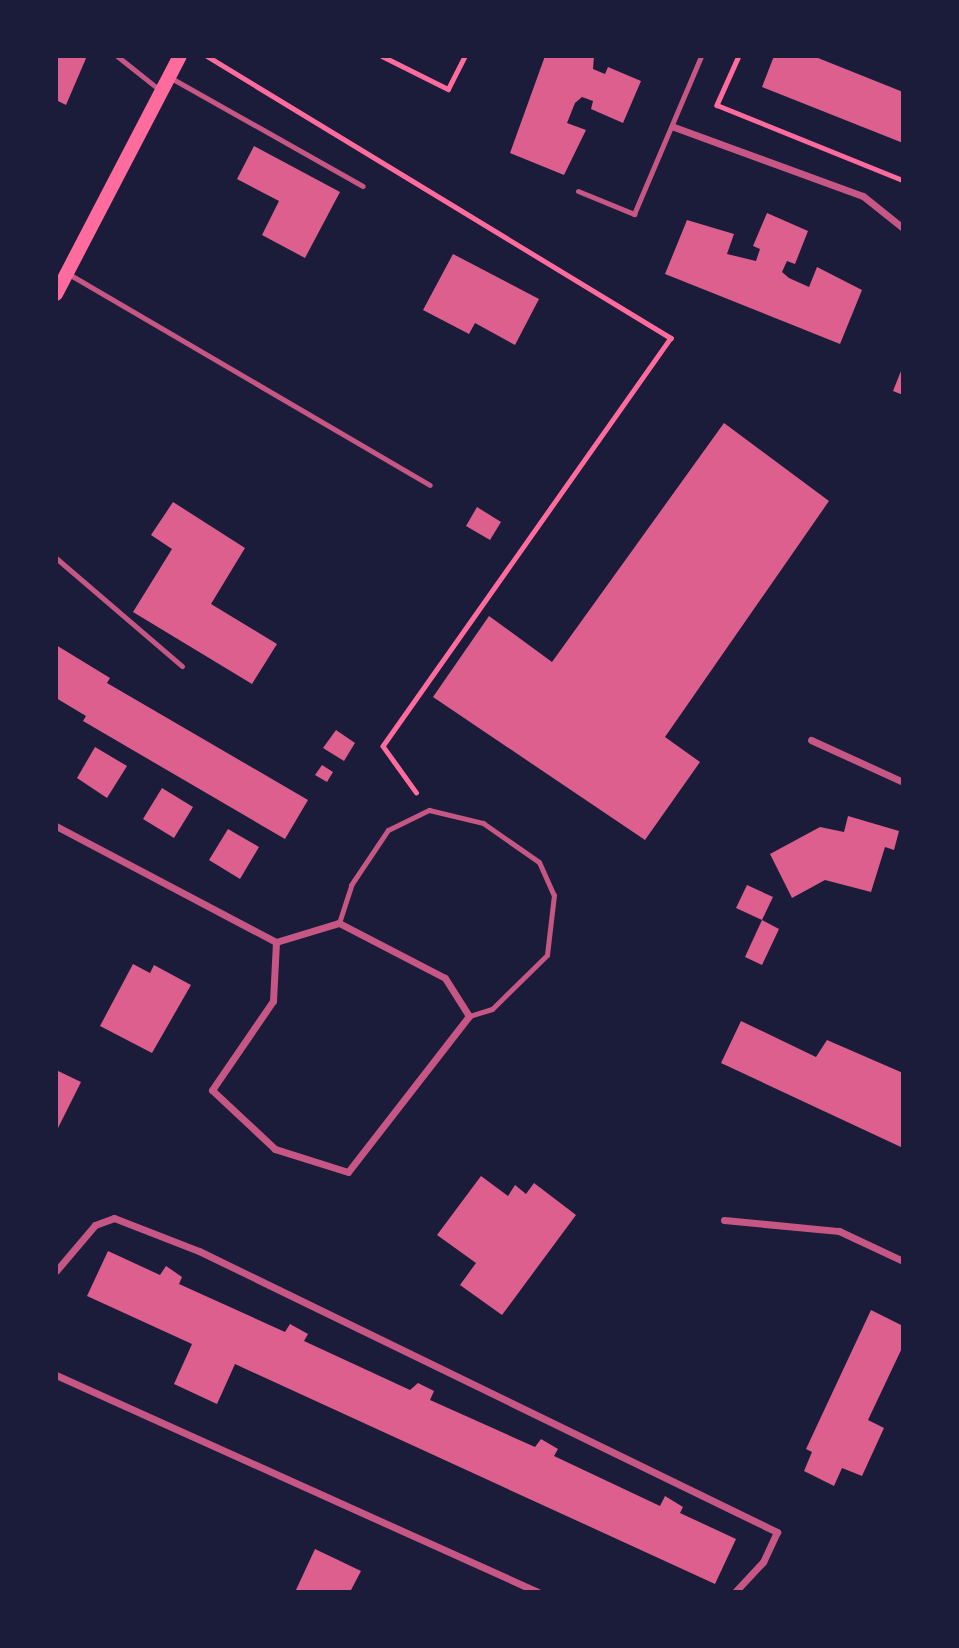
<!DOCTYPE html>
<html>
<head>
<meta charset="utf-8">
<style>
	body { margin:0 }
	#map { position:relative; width:959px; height:1648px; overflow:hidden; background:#1b1b3a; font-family:"PT Sans",sans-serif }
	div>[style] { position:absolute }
	.building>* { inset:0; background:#dd5f8e }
	.path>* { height:4.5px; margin:-2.25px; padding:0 2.25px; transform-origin:2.25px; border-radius:2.25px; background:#ff6b9d }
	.service>* { height:5px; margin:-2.5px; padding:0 2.5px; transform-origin:2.5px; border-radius:2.5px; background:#c65784 }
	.minor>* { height:7px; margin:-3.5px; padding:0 3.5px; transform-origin:3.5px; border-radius:3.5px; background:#c65784 }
	.secondary>* { height:14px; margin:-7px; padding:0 7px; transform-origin:7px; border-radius:7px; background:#ff6b9d }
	span { translate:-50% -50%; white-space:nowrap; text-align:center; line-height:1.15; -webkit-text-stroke:5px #1b1b3a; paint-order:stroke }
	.frame { position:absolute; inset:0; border:58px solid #1b1b3a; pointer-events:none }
</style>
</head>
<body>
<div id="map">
	<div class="building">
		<i style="clip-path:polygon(56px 56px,87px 56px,66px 105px,56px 100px)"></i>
		<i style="clip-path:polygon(545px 56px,594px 56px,593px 69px,605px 74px,608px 67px,641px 81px,623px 123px,591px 109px,593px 101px,582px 97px,575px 103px,567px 123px,586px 130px,564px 175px,510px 153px)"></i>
		<i style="clip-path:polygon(774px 56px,813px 56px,903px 92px,903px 143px,762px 87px)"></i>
		<i style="clip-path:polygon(254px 146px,340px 192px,305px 258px,262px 235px,279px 201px,237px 179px)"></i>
		<i style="clip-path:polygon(767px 213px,808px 231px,795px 264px,787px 261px,782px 272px,789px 278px,809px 287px,817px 267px,862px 290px,840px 344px,665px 274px,687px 220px,734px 234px,727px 254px,756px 261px,760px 249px,753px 246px)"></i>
		<i style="clip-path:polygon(453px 254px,539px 299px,515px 345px,475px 323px,469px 334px,423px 310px)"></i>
		<i style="clip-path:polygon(903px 366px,903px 395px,893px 391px)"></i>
		<i style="clip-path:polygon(724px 423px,829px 501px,665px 737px,700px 762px,645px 840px,433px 697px,489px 616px,552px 662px)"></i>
		<i style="clip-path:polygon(173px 502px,245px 548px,211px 604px,277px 644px,252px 684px,133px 612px,172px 549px,151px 535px)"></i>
		<i style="clip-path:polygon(477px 507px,501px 522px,490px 540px,466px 526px)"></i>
		<i style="clip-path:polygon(56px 645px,110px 678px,107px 683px,308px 800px,285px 839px,83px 721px,86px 716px,56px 698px)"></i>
		<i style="clip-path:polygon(336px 730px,355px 743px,344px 761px,323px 748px)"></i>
		<i style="clip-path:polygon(95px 747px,127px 766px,107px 798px,77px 778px)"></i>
		<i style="clip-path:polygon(322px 765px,333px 772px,327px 782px,315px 775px)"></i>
		<i style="clip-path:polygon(162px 788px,193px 807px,174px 838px,143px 819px)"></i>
		<i style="clip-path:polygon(848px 816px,899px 831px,894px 850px,885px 847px,871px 892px,825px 880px,792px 898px,770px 854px,820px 827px,844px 832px)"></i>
		<i style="clip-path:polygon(228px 829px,259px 847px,240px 879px,209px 860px)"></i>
		<i style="clip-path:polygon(747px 885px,773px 897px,762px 920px,736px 908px)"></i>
		<i style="clip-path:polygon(762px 920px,779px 929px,762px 965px,745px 957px)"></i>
		<i style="clip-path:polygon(133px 964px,150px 973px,154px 965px,191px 985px,152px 1053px,100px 1026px)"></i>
		<i style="clip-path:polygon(741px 1021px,816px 1057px,827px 1040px,903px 1073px,903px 1148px,721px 1063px)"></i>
		<i style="clip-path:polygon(56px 1070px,81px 1082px,56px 1132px)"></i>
		<i style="clip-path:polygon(481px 1176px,508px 1196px,515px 1185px,526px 1194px,534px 1183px,576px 1215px,502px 1315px,460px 1285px,476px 1263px,437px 1235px)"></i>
		<i style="clip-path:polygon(108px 1251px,160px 1275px,166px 1266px,182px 1277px,179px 1284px,285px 1332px,290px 1324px,308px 1334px,304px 1341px,410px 1390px,418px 1383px,434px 1391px,430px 1400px,535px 1447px,541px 1439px,558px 1449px,554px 1456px,660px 1506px,665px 1496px,683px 1507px,680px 1513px,736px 1539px,715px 1584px,235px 1364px,217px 1404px,174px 1384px,192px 1344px,87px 1296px)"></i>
		<i style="clip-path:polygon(871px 1310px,903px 1326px,903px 1346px,868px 1420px,884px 1428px,862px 1476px,842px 1468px,834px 1486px,804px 1471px,812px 1452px,806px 1449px)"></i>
		<i style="clip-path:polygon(315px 1549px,361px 1571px,350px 1592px,295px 1592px)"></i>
	</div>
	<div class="path">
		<i style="left:207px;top:56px;width:543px;rotate:31.29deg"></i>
		<i style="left:671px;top:338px;width:499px;rotate:125.2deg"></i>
		<i style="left:383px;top:746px;width:57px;rotate:54.3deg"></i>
		<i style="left:382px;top:56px;width:74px;rotate:26.6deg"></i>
		<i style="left:448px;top:89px;width:37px;rotate:-63deg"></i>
		<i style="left:739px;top:56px;width:54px;rotate:114.2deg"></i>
		<i style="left:717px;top:105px;width:201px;rotate:22deg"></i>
	</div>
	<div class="service">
		<i style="left:117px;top:56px;width:56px;rotate:38.5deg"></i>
		<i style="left:171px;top:78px;width:220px;rotate:29.4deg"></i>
		<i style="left:578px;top:191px;width:61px;rotate:22.3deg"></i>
		<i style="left:634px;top:214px;width:172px;rotate:-67deg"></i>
		<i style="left:67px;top:273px;width:420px;rotate:30.3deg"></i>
		<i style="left:56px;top:558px;width:166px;rotate:40.6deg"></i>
		<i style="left:339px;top:923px;width:40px;rotate:-72deg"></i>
		<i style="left:351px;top:885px;width:66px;rotate:-56.1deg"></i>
		<i style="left:388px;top:830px;width:46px;rotate:-26deg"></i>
		<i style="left:429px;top:810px;width:56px;rotate:13.5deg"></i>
		<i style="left:483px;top:823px;width:68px;rotate:34.9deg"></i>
		<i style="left:539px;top:862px;width:36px;rotate:66deg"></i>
		<i style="left:554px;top:895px;width:60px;rotate:96.7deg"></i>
		<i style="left:547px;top:955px;width:77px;rotate:135.5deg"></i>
		<i style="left:492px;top:1009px;width:24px;rotate:163deg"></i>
	</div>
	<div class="minor">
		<i style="left:674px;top:127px;width:201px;rotate:20.1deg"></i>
		<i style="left:863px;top:196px;width:51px;rotate:38.7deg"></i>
		<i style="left:811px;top:740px;width:101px;rotate:24.5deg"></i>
		<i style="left:56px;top:826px;width:249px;rotate:27.8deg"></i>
		<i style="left:276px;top:942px;width:66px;rotate:-16.8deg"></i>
		<i style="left:339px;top:923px;width:119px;rotate:27.4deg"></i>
		<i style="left:445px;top:978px;width:45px;rotate:57.7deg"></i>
		<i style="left:469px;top:1016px;width:197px;rotate:127.8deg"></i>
		<i style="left:348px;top:1172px;width:77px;rotate:-162.5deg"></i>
		<i style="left:275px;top:1149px;width:86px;rotate:-136.9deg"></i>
		<i style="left:212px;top:1090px;width:108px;rotate:-55.6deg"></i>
		<i style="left:273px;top:1001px;width:59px;rotate:-87.1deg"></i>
		<i style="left:724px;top:1220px;width:116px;rotate:5.5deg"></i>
		<i style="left:839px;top:1231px;width:71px;rotate:25.1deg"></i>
		<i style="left:56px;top:1271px;width:60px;rotate:-49.7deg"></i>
		<i style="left:95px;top:1225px;width:20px;rotate:-20deg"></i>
		<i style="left:114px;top:1218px;width:91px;rotate:21.2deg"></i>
		<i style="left:199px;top:1251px;width:643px;rotate:25.93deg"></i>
		<i style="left:777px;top:1532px;width:33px;rotate:115deg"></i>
		<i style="left:763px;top:1562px;width:41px;rotate:133deg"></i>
		<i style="left:56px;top:1375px;width:529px;rotate:24.24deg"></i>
	</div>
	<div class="secondary">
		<i style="left:56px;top:294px;width:268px;rotate:-62.5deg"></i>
	</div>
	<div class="frame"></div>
</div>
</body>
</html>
